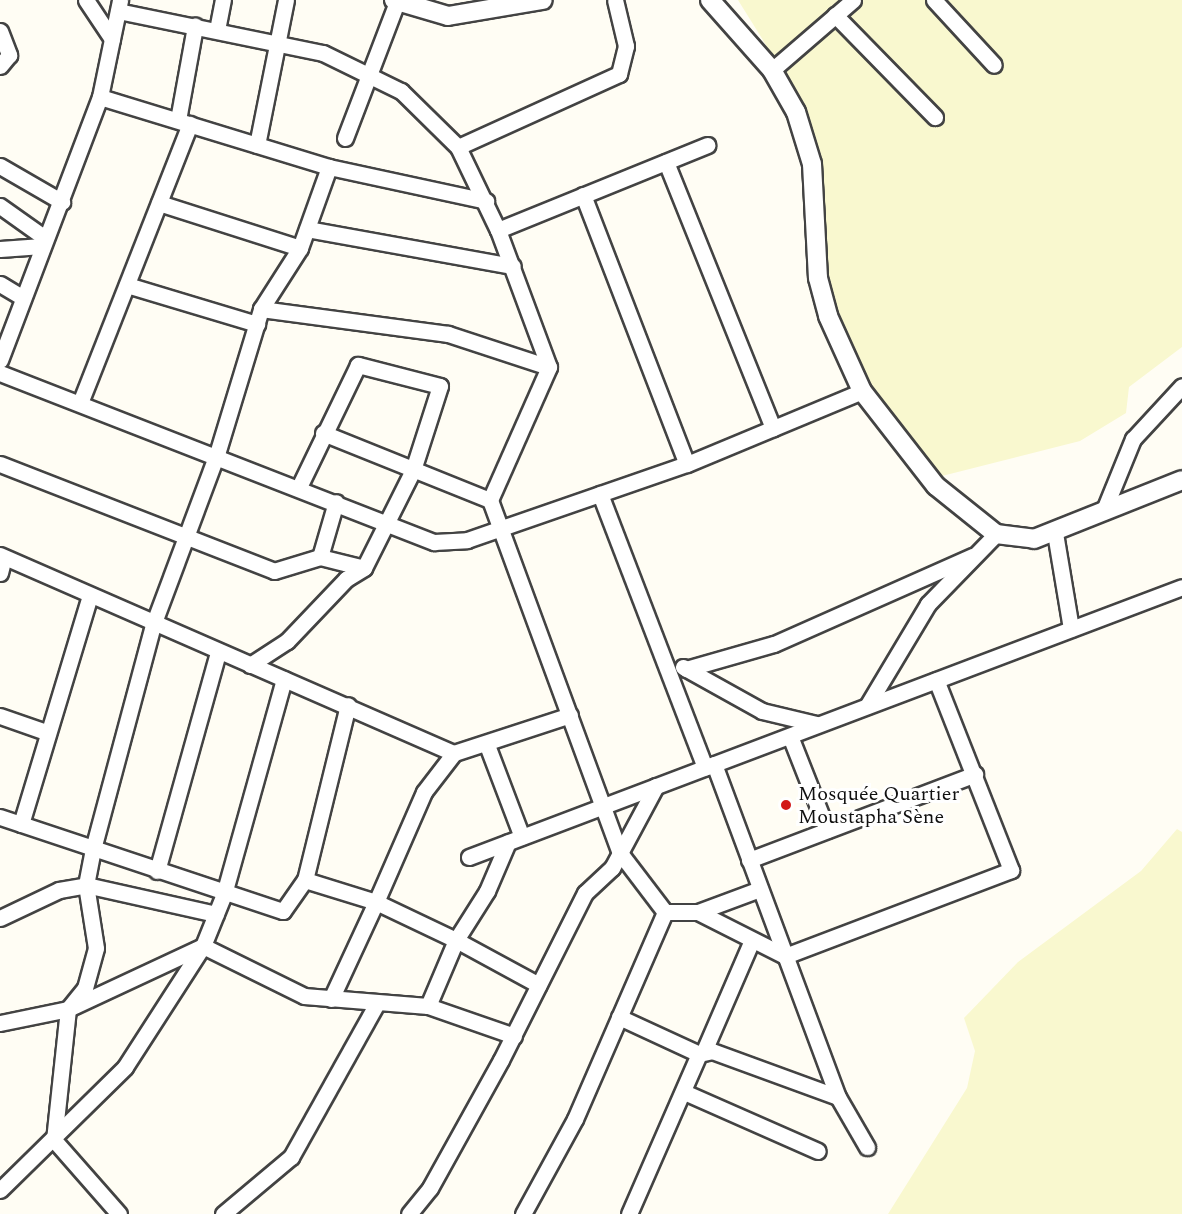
<!DOCTYPE html>
<html>
<head>
<meta charset="utf-8">
<style>
	body { margin:0 }
	#map { position:relative; width:1182px; height:1214px; overflow:hidden; background:#fffdf4; font-family:Spectral,serif }
	div>[style] { position:absolute }
	.farmland>* { inset:0; background:#f9f8cf }
	.roads { filter:drop-shadow(2px 0 #434343) drop-shadow(-2px 0 #434343) drop-shadow(0 2px #434343) drop-shadow(0 -2px #434343) }
	.minor>* { height:15px; margin:-7.5px; padding:0 7.5px; transform-origin:7.5px; border-radius:7.5px; background:#fff }
	.tertiary>* { height:18px; margin:-9px; padding:0 9px; transform-origin:9px; border-radius:9px; background:#fff }
	.dots>* { width:16px; height:16px; translate:-50% -50%; box-sizing:border-box; border:3px solid #fff; border-radius:50% }
	span { translate:-50% -50%; white-space:nowrap; text-align:center; line-height:1.15; -webkit-text-stroke:6px #fff; paint-order:stroke }
	.poi-label { font-size:20px; color:#101010 }
	.left { translate:0 -50%; text-align:left }
</style>
</head>
<body>
<div id="map">
	<div class="farmland">
		<i style="clip-path:polygon(738px 0,1182px 0,1182px 347px,1129px 387px,1126px 413px,1080px 441px,938px 477px,897px 432px,853px 361px,823px 277px,820px 153px,797px 95px)"></i>
		<i style="clip-path:polygon(1177px 829px,1182px 832px,1182px 1214px,888px 1214px,967px 1088px,975px 1051px,964px 1018px,1018px 962px,1141px 871px)"></i>
	</div>
	<div class="roads">
		<div class="minor">
			<i style="left:86px;top:0;width:47px;rotate:56.3deg"></i>
			<i style="left:934px;top:0;width:88px;rotate:47.3deg"></i>
			<i style="left:118px;top:11px;width:209px;rotate:11.6deg"></i>
			<i style="left:323px;top:53px;width:87px;rotate:26deg"></i>
			<i style="left:401px;top:91px;width:80px;rotate:44.5deg"></i>
			<i style="left:458px;top:147px;width:92px;rotate:64.3deg"></i>
			<i style="left:498px;top:230px;width:146px;rotate:69.6deg"></i>
			<i style="left:549px;top:367px;width:145px;rotate:113.9deg"></i>
			<i style="left:490px;top:500px;width:376px;rotate:69.8deg"></i>
			<i style="left:620px;top:853px;width:74px;rotate:52.7deg"></i>
			<i style="left:835px;top:15px;width:143px;rotate:45.6deg"></i>
			<i style="left:217px;top:30px;width:31px;rotate:-79deg"></i>
			<i style="left:0;top:31px;width:26px;rotate:69deg"></i>
			<i style="left:9px;top:55px;width:14px;rotate:129deg"></i>
			<i style="left:772px;top:70px;width:107px;rotate:-40.8deg"></i>
			<i style="left:100px;top:97px;width:239px;rotate:17deg"></i>
			<i style="left:329px;top:167px;width:161px;rotate:12.2deg"></i>
			<i style="left:178px;top:120px;width:96px;rotate:-79.7deg"></i>
			<i style="left:345px;top:138px;width:146px;rotate:-69.1deg"></i>
			<i style="left:257px;top:145px;width:148px;rotate:-78.7deg"></i>
			<i style="left:458px;top:147px;width:177px;rotate:-24.4deg"></i>
			<i style="left:619px;top:74px;width:29px;rotate:-76deg"></i>
			<i style="left:626px;top:46px;width:47px;rotate:-103.4deg"></i>
			<i style="left:666px;top:162px;width:287px;rotate:68.1deg"></i>
			<i style="left:0;top:166px;width:72px;rotate:30.1deg"></i>
			<i style="left:583px;top:195px;width:288px;rotate:68.9deg"></i>
			<i style="left:159px;top:203px;width:148px;rotate:17.7deg"></i>
			<i style="left:0;top:206px;width:55px;rotate:35.4deg"></i>
			<i style="left:307px;top:229px;width:209px;rotate:10.2deg"></i>
			<i style="left:498px;top:230px;width:226px;rotate:-22.1deg"></i>
			<i style="left:0;top:249px;width:42px;rotate:-4.1deg"></i>
			<i style="left:0;top:284px;width:27px;rotate:31deg"></i>
			<i style="left:127px;top:285px;width:136px;rotate:16.7deg"></i>
			<i style="left:261px;top:309px;width:189px;rotate:7.6deg"></i>
			<i style="left:448px;top:334px;width:106px;rotate:18.1deg"></i>
			<i style="left:0;top:360px;width:281px;rotate:-69.2deg"></i>
			<i style="left:100px;top:97px;width:99px;rotate:-78.3deg"></i>
			<i style="left:0;top:373px;width:466px;rotate:21.3deg"></i>
			<i style="left:434px;top:542px;width:33px;rotate:-3deg"></i>
			<i style="left:467px;top:540px;width:233px;rotate:-19.1deg"></i>
			<i style="left:687px;top:464px;width:190px;rotate:-22.6deg"></i>
			<i style="left:80px;top:403px;width:300px;rotate:-68.5deg"></i>
			<i style="left:323px;top:433px;width:180px;rotate:21.9deg"></i>
			<i style="left:0;top:464px;width:294px;rotate:21.3deg"></i>
			<i style="left:274px;top:571px;width:48px;rotate:-16.9deg"></i>
			<i style="left:320px;top:557px;width:45px;rotate:14deg"></i>
			<i style="left:600px;top:494px;width:293px;rotate:69deg"></i>
			<i style="left:1104px;top:510px;width:77px;rotate:-67.8deg"></i>
			<i style="left:1133px;top:439px;width:72px;rotate:-47.2deg"></i>
			<i style="left:1055px;top:533px;width:97px;rotate:80.5deg"></i>
			<i style="left:0;top:555px;width:495px;rotate:23.6deg"></i>
			<i style="left:320px;top:557px;width:57px;rotate:-73.8deg"></i>
			<i style="left:0;top:573px;width:16px;rotate:-76deg"></i>
			<i style="left:250px;top:665px;width:44px;rotate:-33deg"></i>
			<i style="left:287px;top:641px;width:86px;rotate:-46.4deg"></i>
			<i style="left:346px;top:579px;width:21px;rotate:-31deg"></i>
			<i style="left:364px;top:568px;width:110px;rotate:-63.4deg"></i>
			<i style="left:413px;top:470px;width:88px;rotate:-72.2deg"></i>
			<i style="left:440px;top:386px;width:85px;rotate:-165.6deg"></i>
			<i style="left:358px;top:365px;width:136px;rotate:115.8deg"></i>
			<i style="left:683px;top:667px;width:90px;rotate:29.1deg"></i>
			<i style="left:762px;top:711px;width:56px;rotate:13.5deg"></i>
			<i style="left:686px;top:669px;width:91px;rotate:-15.9deg"></i>
			<i style="left:774px;top:644px;width:218px;rotate:-23.9deg"></i>
			<i style="left:867px;top:706px;width:119px;rotate:-59.1deg"></i>
			<i style="left:928px;top:604px;width:98px;rotate:-45.8deg"></i>
			<i style="left:0;top:716px;width:49px;rotate:19.2deg"></i>
			<i style="left:790px;top:736px;width:101px;rotate:68.5deg"></i>
			<i style="left:487px;top:745px;width:98px;rotate:69.2deg"></i>
			<i style="left:714px;top:764px;width:355px;rotate:69.6deg"></i>
			<i style="left:838px;top:1097px;width:58px;rotate:59.9deg"></i>
			<i style="left:0;top:817px;width:298px;rotate:18.4deg"></i>
			<i style="left:283px;top:911px;width:38px;rotate:-55deg"></i>
			<i style="left:305px;top:880px;width:180px;rotate:-76.2deg"></i>
			<i style="left:21px;top:824px;width:238px;rotate:-73.2deg"></i>
			<i style="left:469px;top:857px;width:762px;rotate:-20.74deg"></i>
			<i style="left:749px;top:860px;width:242px;rotate:-20.8deg"></i>
			<i style="left:157px;top:871px;width:227px;rotate:-74.4deg"></i>
			<i style="left:305px;top:880px;width:74px;rotate:17.2deg"></i>
			<i style="left:376px;top:902px;width:120px;rotate:-66.4deg"></i>
			<i style="left:424px;top:792px;width:49px;rotate:-52.4deg"></i>
			<i style="left:454px;top:753px;width:122px;rotate:-18.1deg"></i>
			<i style="left:665px;top:912px;width:33px"></i>
			<i style="left:698px;top:912px;width:66px;rotate:-20.4deg"></i>
			<i style="left:698px;top:912px;width:97px;rotate:26.8deg"></i>
			<i style="left:785px;top:956px;width:242px;rotate:-20.8deg"></i>
			<i style="left:1011px;top:870px;width:204px;rotate:-111.5deg"></i>
			<i style="left:0;top:918px;width:65px;rotate:-25.4deg"></i>
			<i style="left:59px;top:890px;width:27px;rotate:-10deg"></i>
			<i style="left:86px;top:885px;width:133px;rotate:12.6deg"></i>
			<i style="left:203px;top:946px;width:113px;rotate:26.3deg"></i>
			<i style="left:304px;top:996px;width:124px;rotate:4.6deg"></i>
			<i style="left:428px;top:1006px;width:91px;rotate:19.2deg"></i>
			<i style="left:331px;top:999px;width:107px;rotate:-65.1deg"></i>
			<i style="left:376px;top:902px;width:89px;rotate:25.4deg"></i>
			<i style="left:456px;top:940px;width:58px;rotate:-57.7deg"></i>
			<i style="left:487px;top:891px;width:53px;rotate:-66.8deg"></i>
			<i style="left:428px;top:1006px;width:72px;rotate:-67deg"></i>
			<i style="left:456px;top:940px;width:94px;rotate:28.5deg"></i>
			<i style="left:619px;top:1017px;width:88px;rotate:24.8deg"></i>
			<i style="left:699px;top:1054px;width:13px;rotate:-13deg"></i>
			<i style="left:712px;top:1051px;width:134px;rotate:20.1deg"></i>
			<i style="left:0;top:1023px;width:69px;rotate:-11.6deg"></i>
			<i style="left:68px;top:1009px;width:149px;rotate:-25deg"></i>
			<i style="left:704px;top:1051px;width:121px;rotate:-66.6deg"></i>
			<i style="left:684px;top:1092px;width:146px;rotate:23.8deg"></i>
			<i style="left:0;top:1190px;width:175px;rotate:-44.5deg"></i>
			<i style="left:125px;top:1067px;width:144px;rotate:-57.2deg"></i>
			<i style="left:203px;top:946px;width:56px;rotate:-68deg"></i>
			<i style="left:224px;top:894px;width:223px;rotate:-74.4deg"></i>
			<i style="left:119px;top:1214px;width:98px;rotate:-131.3deg"></i>
			<i style="left:54px;top:1140px;width:132px;rotate:-83.9deg"></i>
			<i style="left:68px;top:1009px;width:27px;rotate:-51deg"></i>
			<i style="left:85px;top:988px;width:41px;rotate:-74.6deg"></i>
			<i style="left:96px;top:948px;width:64px;rotate:-99deg"></i>
			<i style="left:86px;top:885px;width:37px;rotate:-79deg"></i>
			<i style="left:93px;top:849px;width:232px;rotate:-75deg"></i>
			<i style="left:153px;top:625px;width:183px;rotate:-69.5deg"></i>
			<i style="left:217px;top:454px;width:152px;rotate:-73.1deg"></i>
			<i style="left:261px;top:309px;width:72px;rotate:-57.4deg"></i>
			<i style="left:300px;top:248px;width:86px;rotate:-70.3deg"></i>
			<i style="left:223px;top:1214px;width:89px;rotate:-40deg"></i>
			<i style="left:291px;top:1157px;width:176px;rotate:-60.8deg"></i>
			<i style="left:409px;top:1214px;width:33px;rotate:-51deg"></i>
			<i style="left:430px;top:1188px;width:146px;rotate:-61deg"></i>
			<i style="left:501px;top:1060px;width:187px;rotate:-63.3deg"></i>
			<i style="left:585px;top:893px;width:37px;rotate:-43deg"></i>
			<i style="left:612px;top:868px;width:93px;rotate:-61.8deg"></i>
			<i style="left:523px;top:1214px;width:108px;rotate:-61.3deg"></i>
			<i style="left:575px;top:1119px;width:226px;rotate:-66.5deg"></i>
			<i style="left:629px;top:1214px;width:175px;rotate:-66.4deg"></i>
		</div>
		<div class="tertiary">
			<i style="left:394px;top:0;width:56px;rotate:16.5deg"></i>
			<i style="left:448px;top:16px;width:96px;rotate:-9.6deg"></i>
			<i style="left:710px;top:0;width:94px;rotate:48.5deg"></i>
			<i style="left:772px;top:70px;width:48px;rotate:60.3deg"></i>
			<i style="left:796px;top:112px;width:54px;rotate:72.9deg"></i>
			<i style="left:812px;top:164px;width:114px;rotate:87deg"></i>
			<i style="left:818px;top:278px;width:39px;rotate:75deg"></i>
			<i style="left:828px;top:316px;width:82px;rotate:65.6deg"></i>
			<i style="left:862px;top:391px;width:120px;rotate:52.1deg"></i>
			<i style="left:936px;top:486px;width:77px;rotate:38.7deg"></i>
			<i style="left:996px;top:534px;width:38px;rotate:7deg"></i>
			<i style="left:1034px;top:539px;width:159px;rotate:-21.7deg"></i>
		</div>
	</div>
	<div class="dots">
		<i style="left:786px;top:805px;background:#d21917"></i>
	</div>
	<div class="poi-label">
		<span class="left" style="left:798px;top:806px">Mosquée Quartier<br>Moustapha Sène</span>
	</div>
</div>
</body>
</html>
